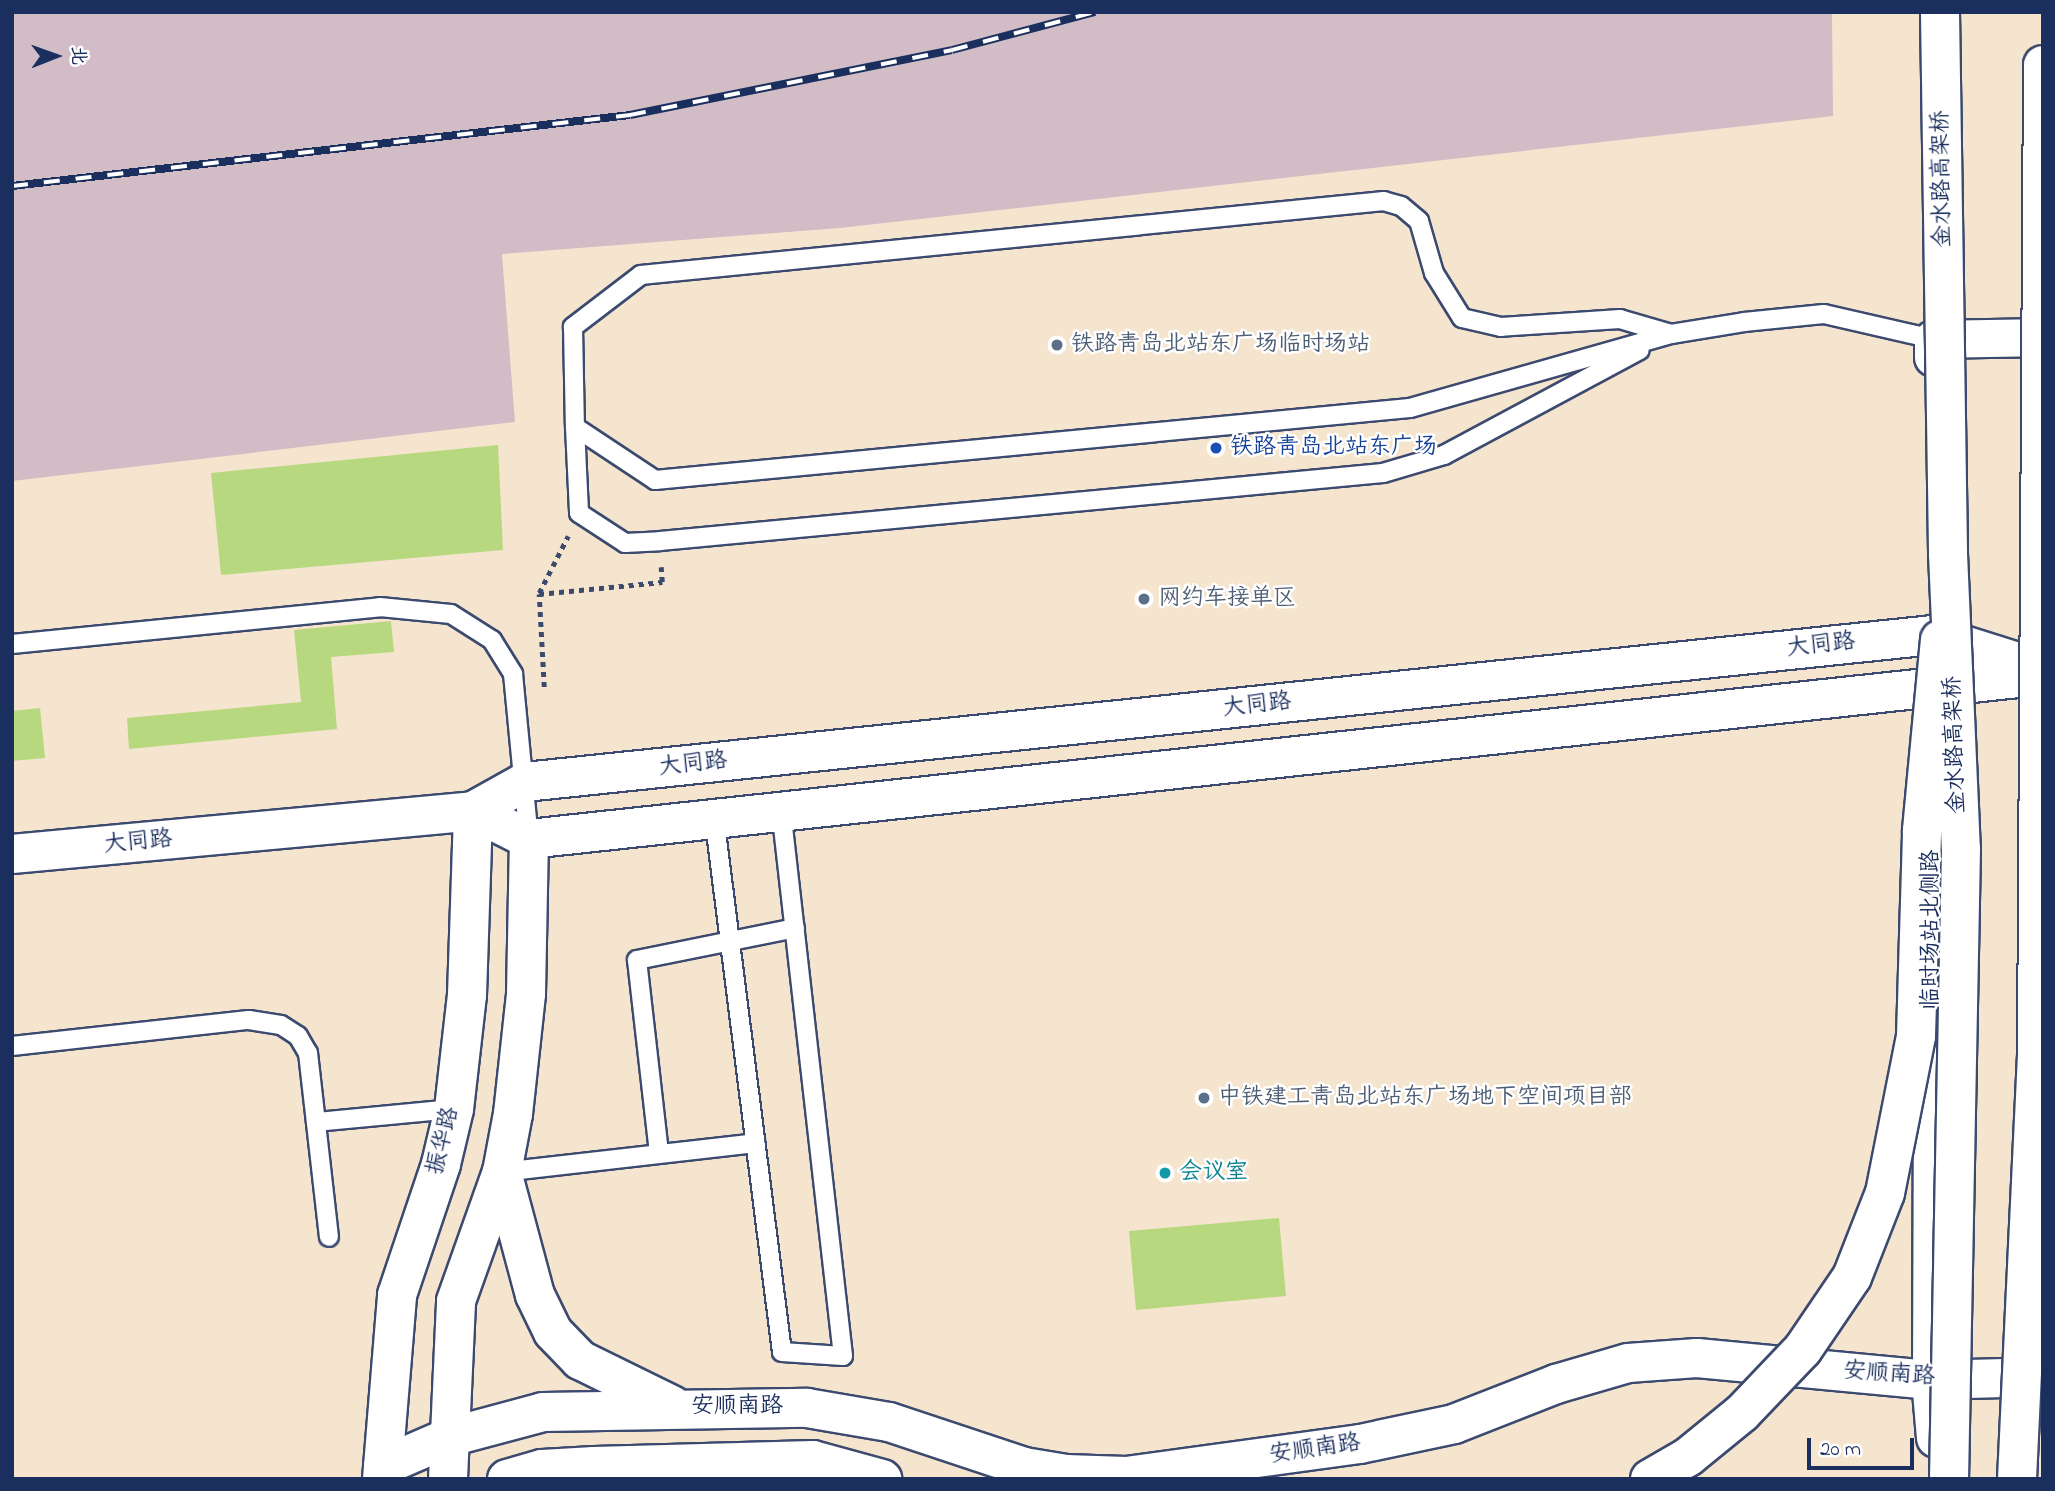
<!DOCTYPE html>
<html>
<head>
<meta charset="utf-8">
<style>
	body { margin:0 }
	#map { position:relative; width:2055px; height:1491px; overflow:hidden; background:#f5e5ce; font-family:"Indie Flower","LXGW WenKai TC",sans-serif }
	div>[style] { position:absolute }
	.industrial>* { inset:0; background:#d2bdc6 }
	.green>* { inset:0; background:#b7d87f }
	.path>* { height:4.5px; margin-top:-2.25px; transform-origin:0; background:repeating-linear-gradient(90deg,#3c4a6f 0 5px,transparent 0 10px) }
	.roads { filter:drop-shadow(2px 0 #3c4a6f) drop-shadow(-2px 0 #3c4a6f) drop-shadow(0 2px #3c4a6f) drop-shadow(0 -2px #3c4a6f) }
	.lane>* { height:18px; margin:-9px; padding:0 9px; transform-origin:9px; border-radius:9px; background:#fff }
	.street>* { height:37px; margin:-18.5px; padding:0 18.5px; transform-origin:18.5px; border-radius:18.5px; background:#fff }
	.secondary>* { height:38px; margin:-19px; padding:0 19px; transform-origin:19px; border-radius:19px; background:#fff }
	.primary>* { height:38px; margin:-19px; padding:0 19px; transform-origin:19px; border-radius:19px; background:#fff }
	.rail>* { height:8px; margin-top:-4px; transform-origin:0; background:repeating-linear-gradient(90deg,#fff 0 16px,#1b2f5e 0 32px); box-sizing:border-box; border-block:2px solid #1b2f5e }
	.bridges { filter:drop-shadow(2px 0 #3c4a6f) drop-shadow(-2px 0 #3c4a6f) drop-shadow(0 2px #3c4a6f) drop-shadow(0 -2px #3c4a6f) }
	.secondary-bridge>* { height:38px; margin:-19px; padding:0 19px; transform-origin:19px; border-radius:19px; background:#fff }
	.primary-bridge>* { height:38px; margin:-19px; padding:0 19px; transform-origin:19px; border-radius:19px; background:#fff }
	.dots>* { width:19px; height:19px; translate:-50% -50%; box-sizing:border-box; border:4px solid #fff; border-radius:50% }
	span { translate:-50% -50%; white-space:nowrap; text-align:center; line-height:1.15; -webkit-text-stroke:5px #fff; paint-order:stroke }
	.street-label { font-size:23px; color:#1b2f5e }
	.service-label { font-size:23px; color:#4e5e75 }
	.left { translate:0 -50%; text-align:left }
	.transit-label { font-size:23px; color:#164399 }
	.culture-label { font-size:23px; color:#0d838f }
	.frame { position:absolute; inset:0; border:14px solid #1b2f5e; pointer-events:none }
	.north { position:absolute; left:21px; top:21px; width:70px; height:70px; -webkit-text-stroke:5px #fff; paint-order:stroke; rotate:89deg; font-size:19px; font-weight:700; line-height:28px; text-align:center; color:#1b2f5e }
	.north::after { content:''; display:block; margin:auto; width:24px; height:32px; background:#1b2f5e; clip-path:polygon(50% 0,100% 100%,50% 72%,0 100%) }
	.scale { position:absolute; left:1807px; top:1438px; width:107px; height:32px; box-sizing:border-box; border:4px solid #1b2f5e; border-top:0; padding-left:9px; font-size:21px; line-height:24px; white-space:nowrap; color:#1b2f5e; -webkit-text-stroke:5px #fff; paint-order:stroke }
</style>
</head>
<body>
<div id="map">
	<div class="industrial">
		<i style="clip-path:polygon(12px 12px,1832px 12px,1833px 116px,840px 228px,502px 254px,515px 422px,12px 481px)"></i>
	</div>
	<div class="green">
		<i style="clip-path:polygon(498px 445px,503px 550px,221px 575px,211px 473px)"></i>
		<i style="clip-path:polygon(391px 621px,394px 652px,331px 657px,337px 729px,129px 749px,127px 718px,301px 702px,294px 630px)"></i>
		<i style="clip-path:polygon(40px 708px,45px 758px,12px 761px,12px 711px)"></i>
		<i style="clip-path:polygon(1279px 1218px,1286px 1296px,1136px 1310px,1129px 1231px)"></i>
	</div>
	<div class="path">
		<i style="left:539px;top:593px;width:64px;rotate:-63deg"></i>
		<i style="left:544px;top:687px;width:93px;rotate:-93.1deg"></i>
		<i style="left:539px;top:594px;width:124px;rotate:-5.6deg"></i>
		<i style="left:662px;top:582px;width:15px;rotate:-94deg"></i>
	</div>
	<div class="roads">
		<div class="lane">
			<i style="left:1671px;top:334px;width:53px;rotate:-163.6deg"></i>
			<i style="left:1620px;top:319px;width:119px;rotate:176.2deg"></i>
			<i style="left:1501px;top:327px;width:40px;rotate:-167deg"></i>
			<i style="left:1462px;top:318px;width:53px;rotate:-121.9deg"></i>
			<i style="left:1434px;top:273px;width:54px;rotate:-106.1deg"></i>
			<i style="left:1419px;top:221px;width:23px;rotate:-140deg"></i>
			<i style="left:1401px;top:206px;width:18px;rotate:-164deg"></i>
			<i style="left:1384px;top:201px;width:747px;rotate:174.31deg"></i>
			<i style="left:641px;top:275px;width:86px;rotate:142.6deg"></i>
			<i style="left:573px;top:327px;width:100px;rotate:88.9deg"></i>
			<i style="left:575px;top:427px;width:96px;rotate:33.5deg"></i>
			<i style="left:655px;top:480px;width:758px;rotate:-5.45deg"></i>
			<i style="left:1410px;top:408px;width:271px;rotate:-15.8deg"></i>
			<i style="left:1671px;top:334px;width:74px;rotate:-9.3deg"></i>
			<i style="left:1744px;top:322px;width:80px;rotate:-5.7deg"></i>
			<i style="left:1824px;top:314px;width:112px;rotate:12.9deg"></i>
			<i style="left:575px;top:427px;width:86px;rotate:87.3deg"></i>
			<i style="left:579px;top:513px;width:55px;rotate:33.1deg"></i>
			<i style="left:625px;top:543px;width:35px;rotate:-3deg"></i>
			<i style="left:660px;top:541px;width:726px;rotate:-5.37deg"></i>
			<i style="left:1383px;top:473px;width:64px;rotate:-16.4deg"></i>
			<i style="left:1444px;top:455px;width:222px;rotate:-28.2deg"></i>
			<i style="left:12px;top:644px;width:370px;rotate:-5.7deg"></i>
			<i style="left:380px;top:607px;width:71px;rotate:5.6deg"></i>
			<i style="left:451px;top:614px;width:49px;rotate:32.4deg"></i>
			<i style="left:492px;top:640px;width:40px;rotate:58deg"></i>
			<i style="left:513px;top:674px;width:166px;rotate:84.5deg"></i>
			<i style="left:714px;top:816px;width:540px;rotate:82.77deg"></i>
			<i style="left:782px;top:1352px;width:61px;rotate:3.8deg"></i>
			<i style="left:843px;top:1356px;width:551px;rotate:-96.47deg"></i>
			<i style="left:12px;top:1046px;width:238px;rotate:-6.3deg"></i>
			<i style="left:249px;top:1020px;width:32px;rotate:9deg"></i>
			<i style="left:281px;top:1025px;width:20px;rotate:33deg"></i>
			<i style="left:298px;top:1036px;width:20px;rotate:60deg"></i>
			<i style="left:308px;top:1053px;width:185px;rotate:83.5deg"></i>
			<i style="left:316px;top:1122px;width:139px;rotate:-5.4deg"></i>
			<i style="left:659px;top:1153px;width:194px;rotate:-96.5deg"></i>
			<i style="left:637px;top:960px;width:161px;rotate:-11.4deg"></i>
			<i style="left:502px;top:1172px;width:255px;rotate:-6.5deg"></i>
		</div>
		<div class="street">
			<i style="left:1933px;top:357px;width:18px;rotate:-90deg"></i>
			<i style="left:1933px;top:339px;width:110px;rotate:-1deg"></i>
			<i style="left:1931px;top:1380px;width:374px;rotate:-89.8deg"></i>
		</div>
		<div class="secondary">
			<i style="left:12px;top:854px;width:463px;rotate:-5.3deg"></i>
			<i style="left:473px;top:811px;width:63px;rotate:26.6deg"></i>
			<i style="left:529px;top:839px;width:1517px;rotate:-6.17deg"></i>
			<i style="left:502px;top:1172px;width:127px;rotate:75deg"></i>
			<i style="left:535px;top:1295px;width:41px;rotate:64.1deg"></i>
			<i style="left:553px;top:1332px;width:39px;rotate:46deg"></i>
			<i style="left:580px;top:1360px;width:102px;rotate:26.1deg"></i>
			<i style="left:383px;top:1466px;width:73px;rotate:-23.4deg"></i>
			<i style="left:450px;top:1437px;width:96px;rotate:-15deg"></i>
			<i style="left:543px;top:1412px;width:264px;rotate:-0.9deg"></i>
			<i style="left:807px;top:1408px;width:83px;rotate:9.7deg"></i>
			<i style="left:889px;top:1422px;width:142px;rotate:18.4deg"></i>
			<i style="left:1024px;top:1467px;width:43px;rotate:9.5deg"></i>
			<i style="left:1066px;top:1474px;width:60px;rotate:1.9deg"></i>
			<i style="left:1126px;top:1476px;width:236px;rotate:-7.8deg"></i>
			<i style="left:1360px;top:1444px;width:96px;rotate:-12deg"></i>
			<i style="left:1454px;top:1424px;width:110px;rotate:-21.4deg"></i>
			<i style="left:1556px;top:1384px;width:75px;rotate:-16.3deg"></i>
			<i style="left:1628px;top:1363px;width:69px;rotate:-4.1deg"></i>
			<i style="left:1697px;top:1358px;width:235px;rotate:5.4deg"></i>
			<i style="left:382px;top:1479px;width:185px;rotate:-85.3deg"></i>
			<i style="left:397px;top:1295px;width:138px;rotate:-71.4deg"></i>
			<i style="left:441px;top:1164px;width:57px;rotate:-76.7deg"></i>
			<i style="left:454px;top:1109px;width:115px;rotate:-83.5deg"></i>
			<i style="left:467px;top:995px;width:184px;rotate:-88.1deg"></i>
			<i style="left:473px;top:811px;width:60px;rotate:-29.1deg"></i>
			<i style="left:525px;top:782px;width:1415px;rotate:-5.96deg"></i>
			<i style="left:1932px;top:635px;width:116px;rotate:17.5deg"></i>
			<i style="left:448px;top:1479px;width:178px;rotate:-87.4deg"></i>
			<i style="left:456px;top:1301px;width:137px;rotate:-70.4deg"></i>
			<i style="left:502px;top:1172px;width:59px;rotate:-79.3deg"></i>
			<i style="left:513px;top:1114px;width:121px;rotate:-83.8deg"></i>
			<i style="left:526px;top:994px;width:155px;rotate:-88.9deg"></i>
			<i style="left:507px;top:1479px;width:36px;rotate:-16deg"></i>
			<i style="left:542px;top:1469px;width:52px;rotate:-3.3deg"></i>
			<i style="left:594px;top:1466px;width:219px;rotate:-1.6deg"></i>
			<i style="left:813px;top:1460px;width:72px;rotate:15.4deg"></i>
		</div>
		<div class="primary">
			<i style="left:1936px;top:1438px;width:58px;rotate:-94.9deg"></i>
			<i style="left:1931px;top:1380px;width:112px;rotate:-1.5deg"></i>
		</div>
	</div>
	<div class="rail">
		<i style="left:12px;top:186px;width:622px;rotate:-6.55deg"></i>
		<i style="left:630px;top:115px;width:328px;rotate:-11.4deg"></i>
		<i style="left:952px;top:50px;width:148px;rotate:-14.9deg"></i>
	</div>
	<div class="bridges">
		<div class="secondary-bridge">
			<i style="left:1650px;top:1479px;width:44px;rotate:-30.1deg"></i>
			<i style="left:1688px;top:1457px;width:70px;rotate:-39.2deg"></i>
			<i style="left:1742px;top:1413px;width:88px;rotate:-46.4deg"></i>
			<i style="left:1803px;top:1349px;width:87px;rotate:-55.8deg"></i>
			<i style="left:1852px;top:1277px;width:90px;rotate:-68.6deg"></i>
			<i style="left:1885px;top:1193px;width:160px;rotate:-78.8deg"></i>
			<i style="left:1916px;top:1036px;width:206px;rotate:-88.3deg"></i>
			<i style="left:1922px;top:830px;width:191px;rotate:-84.6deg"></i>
		</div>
		<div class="primary-bridge">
			<i style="left:1940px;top:12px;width:542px;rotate:89.15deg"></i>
			<i style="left:1948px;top:554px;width:295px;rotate:87.5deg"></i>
			<i style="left:1961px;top:849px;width:630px;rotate:91.09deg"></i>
			<i style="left:2017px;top:1479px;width:430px;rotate:-87.3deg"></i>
			<i style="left:2037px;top:1049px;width:984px;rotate:-89.65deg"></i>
		</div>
	</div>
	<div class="dots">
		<i style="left:1057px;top:345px;background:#5c6f8a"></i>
		<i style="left:1216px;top:448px;background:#1a4fb4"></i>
		<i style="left:1144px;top:599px;background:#5c6f8a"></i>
		<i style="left:1204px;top:1098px;background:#5c6f8a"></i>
		<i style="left:1165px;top:1173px;background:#0f9aa8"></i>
	</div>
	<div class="street-label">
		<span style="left:1943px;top:179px;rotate:-91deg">金水路高架桥</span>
		<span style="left:1821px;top:646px;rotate:-6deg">大同路</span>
		<span style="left:1257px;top:706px;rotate:-6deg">大同路</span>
		<span style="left:1956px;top:745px;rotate:-92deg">金水路高架桥</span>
		<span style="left:693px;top:765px;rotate:-6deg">大同路</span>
		<span style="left:138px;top:843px;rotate:-5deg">大同路</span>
		<span style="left:1932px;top:930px;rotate:-90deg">临时场站北侧路</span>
		<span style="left:444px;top:1141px;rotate:-76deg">振华路</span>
		<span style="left:1889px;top:1375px;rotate:4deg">安顺南路</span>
		<span style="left:737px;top:1407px">安顺南路</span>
		<span style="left:1315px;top:1450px;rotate:-8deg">安顺南路</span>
	</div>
	<div class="service-label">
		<span class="left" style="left:1071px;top:345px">铁路青岛北站东广场临时场站</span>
		<span class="left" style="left:1158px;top:599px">网约车接单区</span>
		<span class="left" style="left:1218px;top:1098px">中铁建工青岛北站东广场地下空间项目部</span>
	</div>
	<div class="transit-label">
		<span class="left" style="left:1230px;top:448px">铁路青岛北站东广场</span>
	</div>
	<div class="culture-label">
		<span class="left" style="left:1179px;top:1173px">会议室</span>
	</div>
	<div class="frame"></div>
	<div class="north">北</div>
	<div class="scale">20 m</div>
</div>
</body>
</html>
